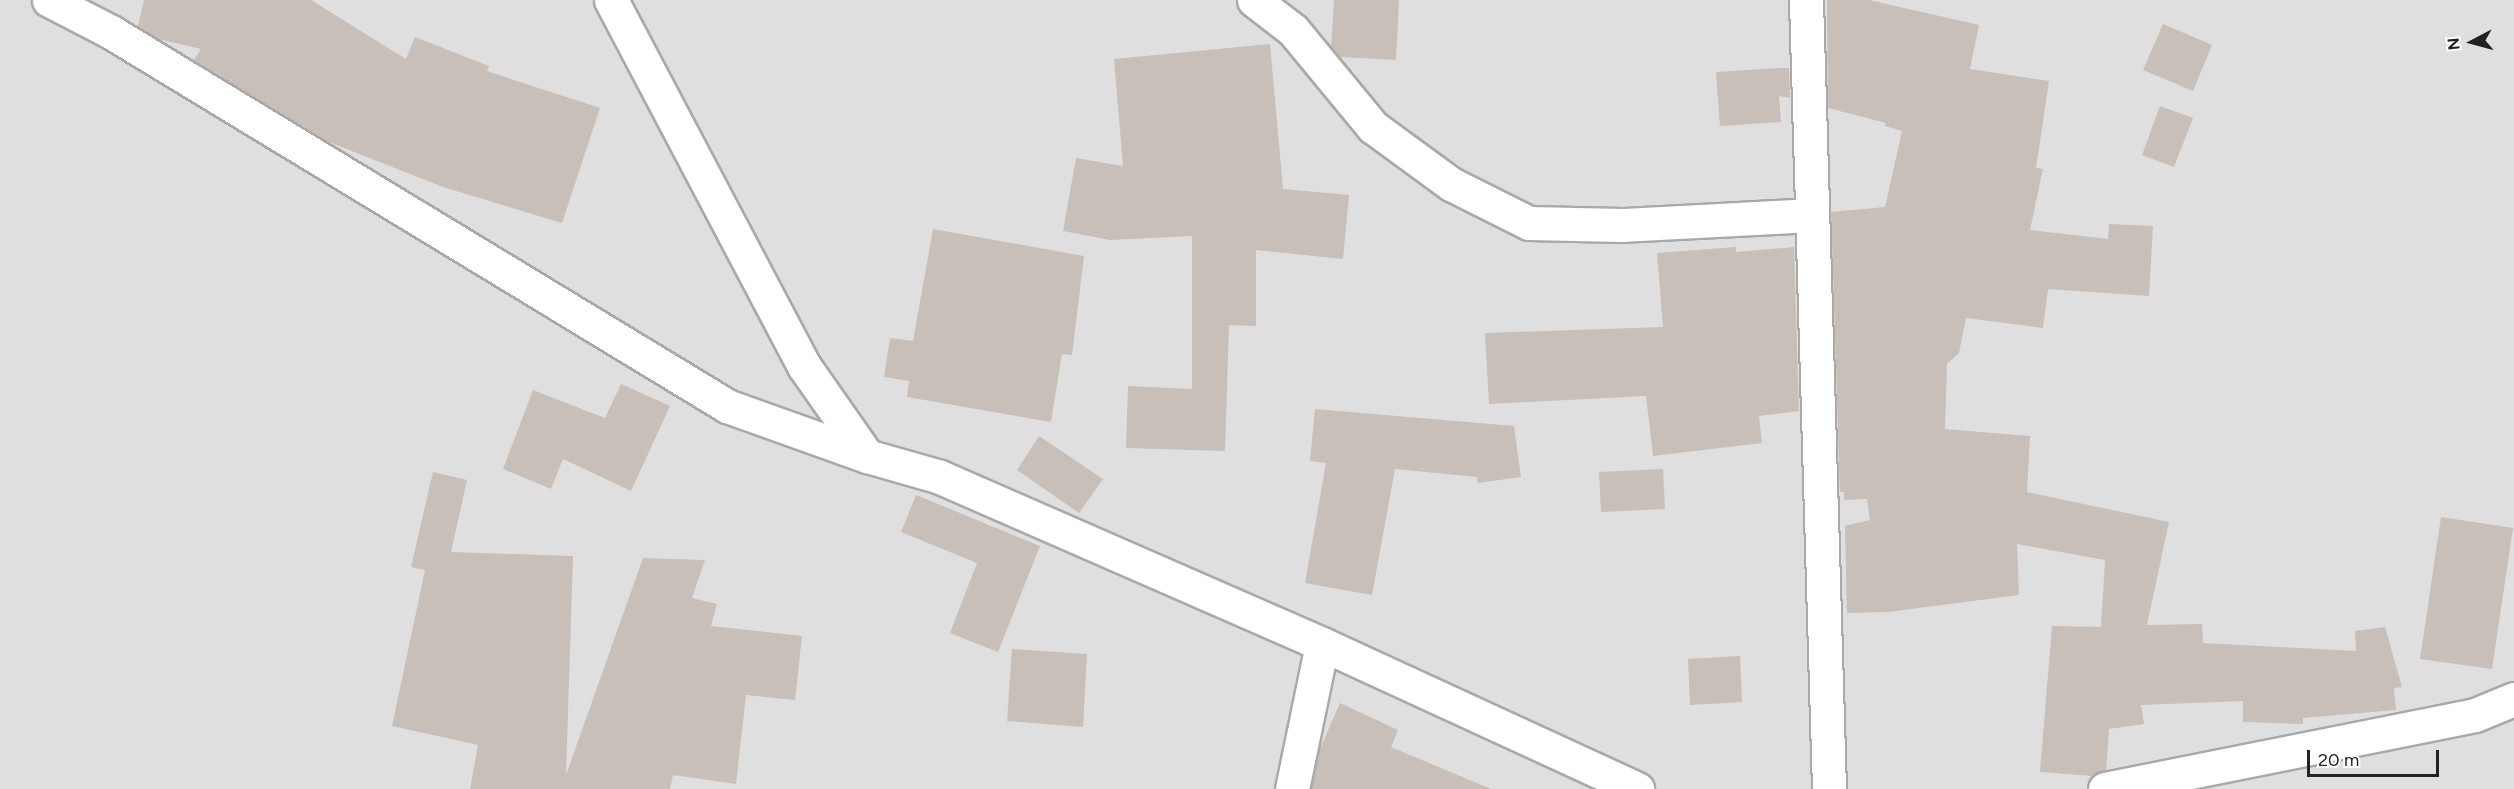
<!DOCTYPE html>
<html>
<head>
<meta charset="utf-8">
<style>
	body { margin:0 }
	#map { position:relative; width:2514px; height:789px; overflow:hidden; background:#f2efe9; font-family:Figtree,sans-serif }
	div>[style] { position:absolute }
	.residential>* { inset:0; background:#e0dfdf }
	.building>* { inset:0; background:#c7bfb8 }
	.roads { filter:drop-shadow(2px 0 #a9a9a9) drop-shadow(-2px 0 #a9a9a9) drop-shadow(0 2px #a9a9a9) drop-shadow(0 -2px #a9a9a9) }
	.minor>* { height:33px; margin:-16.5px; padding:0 16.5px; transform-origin:16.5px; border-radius:16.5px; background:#fff }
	span { translate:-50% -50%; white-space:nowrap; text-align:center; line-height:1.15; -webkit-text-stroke:6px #fff; paint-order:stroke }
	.north { position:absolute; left:2442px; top:12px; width:60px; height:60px; -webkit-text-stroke:4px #fff; paint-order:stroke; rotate:264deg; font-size:16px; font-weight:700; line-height:24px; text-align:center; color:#222 }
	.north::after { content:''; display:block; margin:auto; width:21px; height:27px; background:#222; clip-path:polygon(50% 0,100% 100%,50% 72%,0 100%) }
	.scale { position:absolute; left:2307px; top:750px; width:132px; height:27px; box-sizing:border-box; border:3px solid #222; border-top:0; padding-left:8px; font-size:18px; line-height:21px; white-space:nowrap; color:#222; -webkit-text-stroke:4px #fff; paint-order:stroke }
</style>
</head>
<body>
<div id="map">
	<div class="residential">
		<i style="clip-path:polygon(0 0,2514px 0,2514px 789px,0 789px)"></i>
	</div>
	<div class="building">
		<i style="clip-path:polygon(144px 0,311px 0,406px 59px,415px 37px,489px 66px,487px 71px,600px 108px,562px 223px,443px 187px,329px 142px,194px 60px,201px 49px,158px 39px,138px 26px)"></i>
		<i style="clip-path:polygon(1334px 0,1399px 0,1396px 60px,1340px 57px,1331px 47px)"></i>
		<i style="clip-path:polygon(1827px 0,1869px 0,1979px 25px,1970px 69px,2049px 81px,2036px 168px,2043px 169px,2030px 230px,2108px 239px,2109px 224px,2153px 226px,2149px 296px,2048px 289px,2043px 328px,1966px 318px,1959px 353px,1947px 364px,1945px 429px,2030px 436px,2027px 492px,2169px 522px,2147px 625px,2202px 624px,2203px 643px,2356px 651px,2355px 631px,2385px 627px,2402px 687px,2394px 688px,2396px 710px,2303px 718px,2303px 724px,2243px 722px,2243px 701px,2141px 705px,2144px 724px,2109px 729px,2106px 770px,2092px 776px,2040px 772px,2052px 626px,2101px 627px,2105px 560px,2017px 544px,2019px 595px,1888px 612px,1847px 613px,1845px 526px,1870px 520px,1867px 499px,1844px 500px,1844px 492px,1840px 492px,1831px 212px,1885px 207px,1902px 131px,1885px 126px,1886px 123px,1828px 108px)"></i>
		<i style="clip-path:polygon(2163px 24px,2212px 45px,2193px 91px,2143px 70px)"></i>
		<i style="clip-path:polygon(1270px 44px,1283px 189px,1349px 195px,1343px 259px,1256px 250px,1256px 326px,1229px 325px,1225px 451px,1126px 448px,1128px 386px,1192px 389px,1192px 236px,1110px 240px,1063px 231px,1076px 158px,1123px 166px,1114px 59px)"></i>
		<i style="clip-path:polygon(1778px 68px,1789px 68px,1790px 98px,1779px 96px,1781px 122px,1720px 126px,1716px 72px)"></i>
		<i style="clip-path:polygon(2160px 106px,2193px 118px,2174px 167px,2142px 155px)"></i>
		<i style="clip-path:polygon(933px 229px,1084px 256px,1072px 355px,1062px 354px,1051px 422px,907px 397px,909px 381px,884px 377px,890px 338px,913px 341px)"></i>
		<i style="clip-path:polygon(1736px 247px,1736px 252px,1794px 247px,1799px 411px,1759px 416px,1762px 443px,1653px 456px,1646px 396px,1489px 404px,1485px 333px,1663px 327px,1657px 253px)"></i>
		<i style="clip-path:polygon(621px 384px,670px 406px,631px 491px,563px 459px,551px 489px,503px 469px,533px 390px,605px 418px)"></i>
		<i style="clip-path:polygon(1315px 409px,1514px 426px,1521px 477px,1478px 483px,1477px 477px,1395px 469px,1372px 595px,1305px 583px,1326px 463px,1310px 461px)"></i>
		<i style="clip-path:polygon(1039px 436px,1103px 479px,1079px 513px,1017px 470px)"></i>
		<i style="clip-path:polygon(1663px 469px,1665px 509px,1601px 512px,1599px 472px)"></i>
		<i style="clip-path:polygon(433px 472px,467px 480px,451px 552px,573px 556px,566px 775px,643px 558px,705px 560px,692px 598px,717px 604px,711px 626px,802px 636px,795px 700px,746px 695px,736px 784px,673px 775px,670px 789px,470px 789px,478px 745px,392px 726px,425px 570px,411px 567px)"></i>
		<i style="clip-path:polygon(916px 495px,1040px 546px,998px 652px,950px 633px,977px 563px,901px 532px)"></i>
		<i style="clip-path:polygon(2441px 517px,2513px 528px,2492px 669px,2420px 659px)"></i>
		<i style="clip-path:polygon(1012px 649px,1087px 654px,1083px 727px,1007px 721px)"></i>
		<i style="clip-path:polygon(1740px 656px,1742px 702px,1690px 705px,1688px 659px)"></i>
		<i style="clip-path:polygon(1340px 703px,1398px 730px,1391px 747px,1491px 789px,1311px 789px,1319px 751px)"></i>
	</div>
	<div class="roads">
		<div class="minor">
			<i style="left:49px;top:0;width:70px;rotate:27.3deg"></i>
			<i style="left:111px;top:32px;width:721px;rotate:31.26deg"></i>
			<i style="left:727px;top:406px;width:149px;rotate:19.7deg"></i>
			<i style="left:611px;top:0;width:414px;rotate:62.2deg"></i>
			<i style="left:804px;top:366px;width:110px;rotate:55deg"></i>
			<i style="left:867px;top:456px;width:76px;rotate:16deg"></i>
			<i style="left:940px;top:477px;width:417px;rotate:23.6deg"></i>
			<i style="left:1322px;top:644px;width:347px;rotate:24.7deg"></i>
			<i style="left:1254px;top:0;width:49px;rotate:37.6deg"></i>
			<i style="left:1293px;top:30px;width:126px;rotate:50.5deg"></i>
			<i style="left:1373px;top:127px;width:97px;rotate:36.2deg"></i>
			<i style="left:1451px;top:184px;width:87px;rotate:26.6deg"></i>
			<i style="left:1529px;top:223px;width:93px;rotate:1.2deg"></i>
			<i style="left:1622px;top:225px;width:189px;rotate:-3deg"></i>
			<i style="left:1806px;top:0;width:789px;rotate:88.33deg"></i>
			<i style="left:1292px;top:789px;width:148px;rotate:-78.3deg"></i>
			<i style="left:2105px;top:789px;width:377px;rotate:-11.3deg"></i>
			<i style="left:2475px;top:715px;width:42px;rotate:-22.3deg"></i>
		</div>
	</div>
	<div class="north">N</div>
	<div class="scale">20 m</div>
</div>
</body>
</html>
